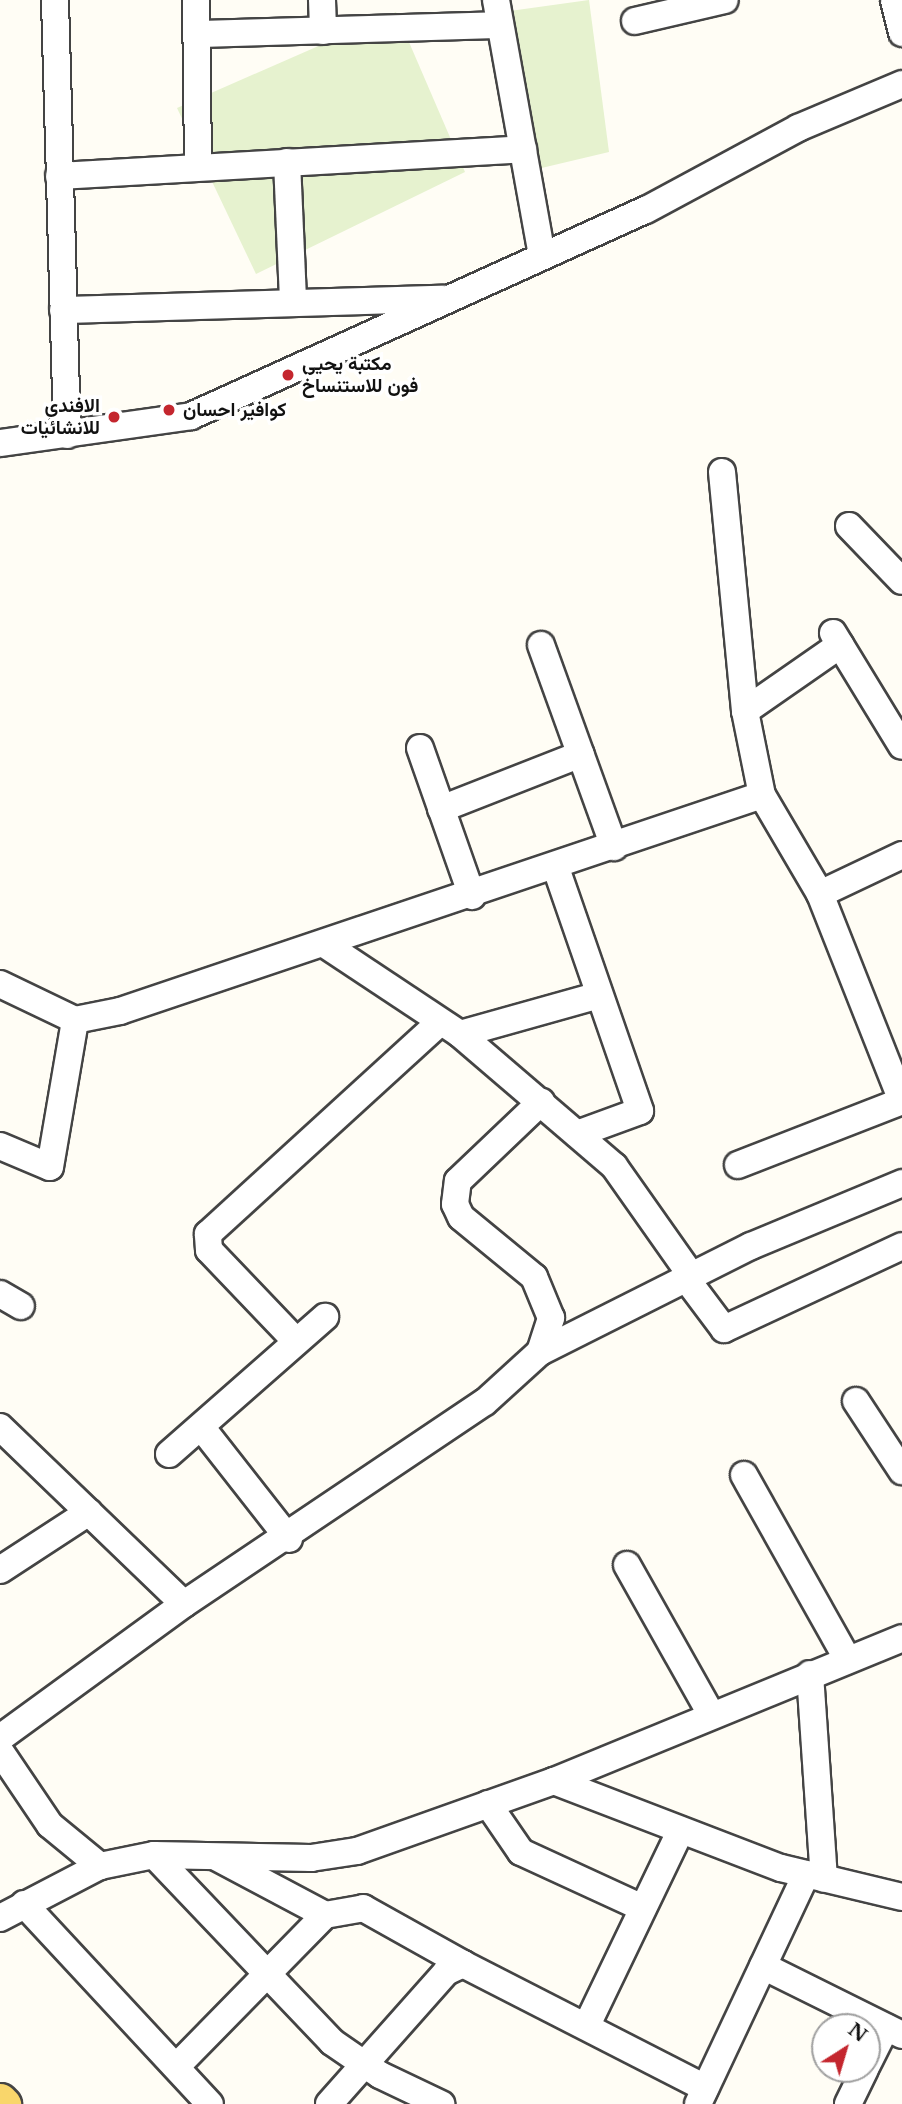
<!DOCTYPE html>
<html>
<head>
<meta charset="utf-8">
<style>
	body { margin:0 }
	#map { position:relative; width:902px; height:2104px; overflow:hidden; background:#fffdf5; font-family:"Libre Baskerville",Vazirmatn,serif }
	div>[style] { position:absolute }
	.pitch>* { inset:0; background:#e6f2cf }
	.roads { filter:drop-shadow(2px 0 #444) drop-shadow(-2px 0 #444) drop-shadow(0 2px #444) drop-shadow(0 -2px #444) }
	.minor>* { height:26px; margin:-13px; padding:0 13px; transform-origin:13px; border-radius:13px; background:#fff }
	.major>* { height:33px; margin:-16.5px; padding:0 16.5px; transform-origin:16.5px; border-radius:16.5px; background:#f9d66b }
	.dots>* { width:19px; height:19px; translate:-50% -50%; box-sizing:border-box; border:4px solid #fff; border-radius:50% }
	span { translate:-50% -50%; white-space:nowrap; text-align:center; line-height:1.15; -webkit-text-stroke:7px #fff; paint-order:stroke }
	.poi-label { font-size:19px; color:#111; font-weight:700 }
	.left { translate:0 -50%; text-align:left }
	.right { translate:-100% -50%; text-align:right }
	.north { position:absolute; left:811px; top:2013px; width:70px; height:70px; box-sizing:border-box; background:#fff; border:2px solid #a0a0a0; border-radius:50%; rotate:37deg; font-size:19px; font-weight:700; line-height:28px; text-align:center; color:#111 }
	.north::after { content:''; display:block; margin:auto; width:24px; height:32px; background:#c4262e; clip-path:polygon(50% 0,100% 100%,50% 72%,0 100%) }
</style>
</head>
<body>
<div id="map">
	<div class="pitch">
		<i style="clip-path:polygon(589px 0,609px 152px,512px 175px,488px 14px)"></i>
		<i style="clip-path:polygon(396px 12px,465px 172px,256px 274px,177px 108px)"></i>
	</div>
	<div class="roads">
		<div class="minor">
			<i style="left:55px;top:0;width:435px;rotate:88.4deg"></i>
			<i style="left:196px;top:0;width:167px;rotate:89.3deg"></i>
			<i style="left:322px;top:0;width:31px;rotate:88deg"></i>
			<i style="left:496px;top:0;width:260px;rotate:79.8deg"></i>
			<i style="left:894px;top:0;width:34px;rotate:76deg"></i>
			<i style="left:635px;top:21px;width:92px;rotate:-13.1deg"></i>
			<i style="left:197px;top:34px;width:303px;rotate:-1.7deg"></i>
			<i style="left:287px;top:162px;width:140px;rotate:87.5deg"></i>
			<i style="left:59px;top:176px;width:465px;rotate:-3.3deg"></i>
			<i style="left:63px;top:310px;width:380px;rotate:-1.7deg"></i>
			<i style="left:0;top:443px;width:193px;rotate:-8deg"></i>
			<i style="left:191px;top:416px;width:499px;rotate:-24.4deg"></i>
			<i style="left:646px;top:210px;width:173px;rotate:-28.3deg"></i>
			<i style="left:798px;top:128px;width:113px;rotate:-22.9deg"></i>
			<i style="left:722px;top:472px;width:240px;rotate:84.5deg"></i>
			<i style="left:745px;top:711px;width:86px;rotate:78.6deg"></i>
			<i style="left:762px;top:795px;width:115px;rotate:59.6deg"></i>
			<i style="left:820px;top:894px;width:91px;rotate:-25.4deg"></i>
			<i style="left:849px;top:526px;width:76px;rotate:46.1deg"></i>
			<i style="left:833px;top:633px;width:132px;rotate:58.6deg"></i>
			<i style="left:541px;top:645px;width:215px;rotate:70.1deg"></i>
			<i style="left:745px;top:711px;width:116px;rotate:-34.8deg"></i>
			<i style="left:420px;top:748px;width:157px;rotate:70.6deg"></i>
			<i style="left:441px;top:809px;width:150px;rotate:-21.4deg"></i>
			<i style="left:556px;top:868px;width:257px;rotate:70.9deg"></i>
			<i style="left:640px;top:1111px;width:67px;rotate:159.9deg"></i>
			<i style="left:326px;top:945px;width:161px;rotate:33.6deg"></i>
			<i style="left:460px;top:1034px;width:203px;rotate:40.6deg"></i>
			<i style="left:614px;top:1166px;width:133px;rotate:54.8deg"></i>
			<i style="left:0;top:984px;width:83px;rotate:25.6deg"></i>
			<i style="left:75px;top:1020px;width:46px;rotate:-11.3deg"></i>
			<i style="left:120px;top:1011px;width:677px;rotate:-18.6deg"></i>
			<i style="left:460px;top:1034px;width:141px;rotate:-15.6deg"></i>
			<i style="left:0;top:1146px;width:54px;rotate:22.8deg"></i>
			<i style="left:50px;top:1167px;width:149px;rotate:-80.3deg"></i>
			<i style="left:738px;top:1165px;width:176px;rotate:-21.3deg"></i>
			<i style="left:902px;top:1101px;width:223px;rotate:-111.6deg"></i>
			<i style="left:685px;top:1277px;width:65px;rotate:53.1deg"></i>
			<i style="left:724px;top:1329px;width:196px;rotate:-25deg"></i>
			<i style="left:0;top:1294px;width:24px;rotate:30deg"></i>
			<i style="left:294px;top:1339px;width:123px;rotate:-133.7deg"></i>
			<i style="left:209px;top:1250px;width:16px;rotate:-94deg"></i>
			<i style="left:208px;top:1234px;width:313px;rotate:-42.4deg"></i>
			<i style="left:540px;top:1352px;width:36px;rotate:-72deg"></i>
			<i style="left:551px;top:1318px;width:44px;rotate:-112.5deg"></i>
			<i style="left:534px;top:1277px;width:94px;rotate:-140.6deg"></i>
			<i style="left:461px;top:1217px;width:14px;rotate:-115deg"></i>
			<i style="left:455px;top:1204px;width:23px;rotate:-83deg"></i>
			<i style="left:458px;top:1181px;width:115px;rotate:-43.6deg"></i>
			<i style="left:856px;top:1401px;width:84px;rotate:56.7deg"></i>
			<i style="left:0;top:1427px;width:255px;rotate:43.9deg"></i>
			<i style="left:202px;top:1428px;width:141px;rotate:51.9deg"></i>
			<i style="left:169px;top:1454px;width:208px;rotate:-41.3deg"></i>
			<i style="left:744px;top:1475px;width:212px;rotate:60.7deg"></i>
			<i style="left:627px;top:1565px;width:171px;rotate:60.6deg"></i>
			<i style="left:0;top:1570px;width:106px;rotate:-33.1deg"></i>
			<i style="left:810px;top:1674px;width:205px;rotate:86.1deg"></i>
			<i style="left:0;top:1738px;width:228px;rotate:-36.1deg"></i>
			<i style="left:184px;top:1604px;width:362px;rotate:-33.9deg"></i>
			<i style="left:485px;top:1402px;width:74px;rotate:-42.3deg"></i>
			<i style="left:540px;top:1352px;width:236px;rotate:-26.7deg"></i>
			<i style="left:751px;top:1246px;width:164px;rotate:-22.6deg"></i>
			<i style="left:0;top:1751px;width:89px;rotate:56deg"></i>
			<i style="left:50px;top:1825px;width:65px;rotate:39.4deg"></i>
			<i style="left:100px;top:1866px;width:55px;rotate:-11.5deg"></i>
			<i style="left:154px;top:1855px;width:157px;rotate:1.1deg"></i>
			<i style="left:311px;top:1858px;width:47px;rotate:-8.7deg"></i>
			<i style="left:357px;top:1851px;width:209px;rotate:-19.6deg"></i>
			<i style="left:554px;top:1781px;width:243px;rotate:21deg"></i>
			<i style="left:781px;top:1868px;width:124px;rotate:13.5deg"></i>
			<i style="left:554px;top:1781px;width:376px;rotate:-22.3deg"></i>
			<i style="left:488px;top:1804px;width:58px;rotate:55.5deg"></i>
			<i style="left:521px;top:1852px;width:134px;rotate:24.7deg"></i>
			<i style="left:154px;top:1855px;width:258px;rotate:46.4deg"></i>
			<i style="left:332px;top:2042px;width:58px;rotate:34.5deg"></i>
			<i style="left:380px;top:2075px;width:68px;rotate:25.4deg"></i>
			<i style="left:218px;top:1858px;width:121px;rotate:28deg"></i>
			<i style="left:24px;top:1904px;width:273px;rotate:47.1deg"></i>
			<i style="left:0;top:1918px;width:113px;rotate:-27.5deg"></i>
			<i style="left:763px;top:1966px;width:155px;rotate:26.4deg"></i>
			<i style="left:587px;top:2025px;width:216px;rotate:-64.3deg"></i>
			<i style="left:867px;top:2065px;width:42px;rotate:-63.4deg"></i>
			<i style="left:176px;top:2067px;width:213px;rotate:-45.6deg"></i>
			<i style="left:325px;top:1915px;width:39px;rotate:-10deg"></i>
			<i style="left:363px;top:1908px;width:115px;rotate:29.2deg"></i>
			<i style="left:329px;top:2104px;width:176px;rotate:-48.4deg"></i>
			<i style="left:446px;top:1972px;width:19px;rotate:-25deg"></i>
			<i style="left:463px;top:1964px;width:272px;rotate:27.1deg"></i>
			<i style="left:698px;top:2104px;width:254px;rotate:-64.8deg"></i>
			<i style="left:848px;top:2104px;width:39px;rotate:-64deg"></i>
		</div>
		<div class="major">
			<i style="left:0;top:2100px;width:6px;rotate:45deg"></i>
		</div>
	</div>
	<div class="dots">
		<i style="left:288px;top:375px;background:#c4262e"></i>
		<i style="left:169px;top:410px;background:#c4262e"></i>
		<i style="left:114px;top:417px;background:#c4262e"></i>
	</div>
	<div class="poi-label">
		<span class="left" style="left:302px;top:375px">مكتبة يحيى<br>فون للاستنساخ</span>
		<span class="right" style="left:100px;top:417px">الافندي<br>للانشائيات</span>
		<span class="left" style="left:183px;top:410px">كوافير احسان</span>
	</div>
	<div class="north">N</div>
</div>
</body>
</html>
